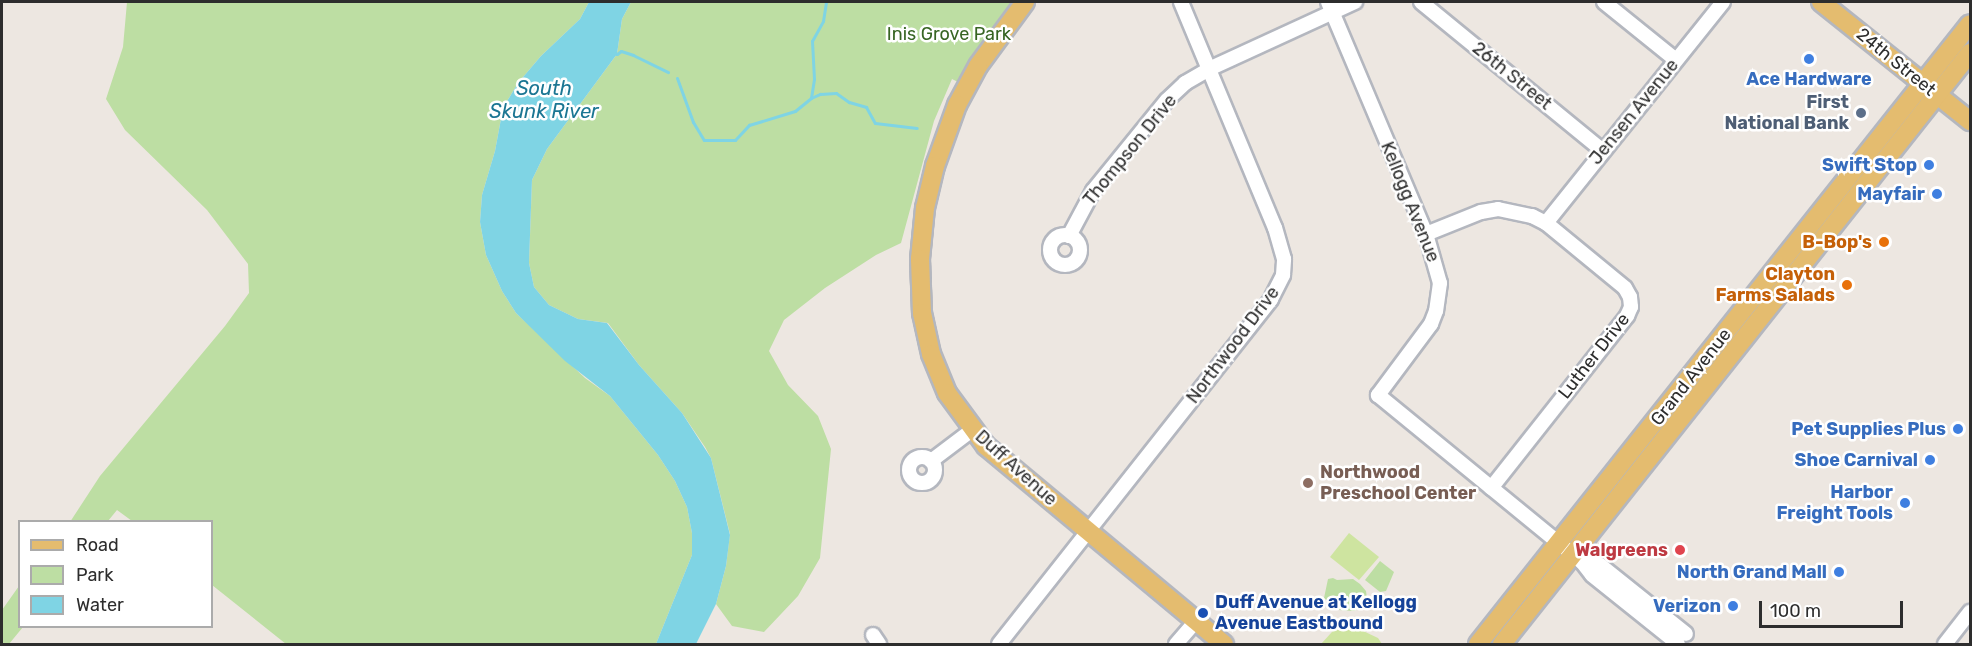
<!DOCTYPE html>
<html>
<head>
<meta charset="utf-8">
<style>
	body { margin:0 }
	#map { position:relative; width:1972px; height:646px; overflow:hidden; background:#ede7e1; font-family:Rubik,sans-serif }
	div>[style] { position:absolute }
	.green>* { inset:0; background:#bddea3 }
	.pitch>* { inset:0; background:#cee4a0 }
	.water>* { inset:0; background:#7fd4e4 }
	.stream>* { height:3px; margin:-1.5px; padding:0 1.5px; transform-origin:1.5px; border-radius:1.5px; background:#7fd4e4 }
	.roads { filter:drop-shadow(2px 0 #b4b7bf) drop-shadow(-2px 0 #b4b7bf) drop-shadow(0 2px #b4b7bf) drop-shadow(0 -2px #b4b7bf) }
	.minor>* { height:14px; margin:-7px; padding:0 7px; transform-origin:7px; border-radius:7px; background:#fff }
	.minor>.ring { margin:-7px; padding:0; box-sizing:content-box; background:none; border:14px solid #fff; border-radius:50% }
	.major>* { height:18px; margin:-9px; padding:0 9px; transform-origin:9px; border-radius:9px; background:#e4bc6f }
	.dots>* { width:16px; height:16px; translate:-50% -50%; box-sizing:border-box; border:3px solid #fff; border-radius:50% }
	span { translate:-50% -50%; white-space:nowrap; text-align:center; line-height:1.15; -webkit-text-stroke:5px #fff; paint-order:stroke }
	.park-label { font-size:18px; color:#376523 }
	.street-label { font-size:18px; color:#2d2d2d }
	.shop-label { font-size:18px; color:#366cbe; font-weight:700 }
	.right { translate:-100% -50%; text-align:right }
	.service-label { font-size:18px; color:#4e5e75; font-weight:700 }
	.food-label { font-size:18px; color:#c56008; font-weight:700 }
	.education-label { font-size:18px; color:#785e54; font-weight:700 }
	.left { translate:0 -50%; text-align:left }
	.health-label { font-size:18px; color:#be3a42; font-weight:700 }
	.transit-label { font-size:18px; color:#164399; font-weight:700 }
	.water-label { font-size:20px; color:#1b7693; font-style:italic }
	.frame { position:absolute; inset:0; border:3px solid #2d2d2d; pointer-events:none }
	.legend { position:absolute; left:18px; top:520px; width:195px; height:108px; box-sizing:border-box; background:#fff; border:2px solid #ababab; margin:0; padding:8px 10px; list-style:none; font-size:18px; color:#2d2d2d }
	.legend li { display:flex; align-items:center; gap:12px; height:30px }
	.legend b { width:30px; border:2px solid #ababab }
	.scale { position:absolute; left:1759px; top:601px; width:144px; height:27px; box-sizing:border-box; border:3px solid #2d2d2d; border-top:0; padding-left:8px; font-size:18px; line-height:21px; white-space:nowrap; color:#2d2d2d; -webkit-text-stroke:4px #fff; paint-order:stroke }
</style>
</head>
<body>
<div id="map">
	<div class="green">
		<i style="clip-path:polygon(127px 2px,589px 2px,580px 19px,541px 56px,518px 83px,503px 108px,495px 151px,482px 195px,480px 222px,486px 255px,502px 291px,516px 313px,585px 378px,610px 396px,658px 455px,675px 481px,687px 507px,692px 533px,692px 555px,656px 644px,286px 644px,212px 585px,212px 522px,132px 521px,117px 510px,108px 521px,70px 522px,100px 476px,225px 326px,249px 293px,248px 264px,207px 210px,125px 130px,106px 99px,123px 47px)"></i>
		<i style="clip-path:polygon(631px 2px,1012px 2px,974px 55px,958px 82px,952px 79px,934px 121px,901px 243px,876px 255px,825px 288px,784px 320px,769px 351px,788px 385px,818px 416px,831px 449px,820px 558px,798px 596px,764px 632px,732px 626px,716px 604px,726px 566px,730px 534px,711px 458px,705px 447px,682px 413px,639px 365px,608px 323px,578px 319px,549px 305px,534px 287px,529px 263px,532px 180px,547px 149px,617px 54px,622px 19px)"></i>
		<i style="clip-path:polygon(1380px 561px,1394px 572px,1386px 591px,1380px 592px,1365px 580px)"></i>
		<i style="clip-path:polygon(1333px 578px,1337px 580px,1353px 579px,1360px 584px,1366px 591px,1367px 599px,1363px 606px,1354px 611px,1339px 610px,1324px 598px,1328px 579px)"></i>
		<i style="clip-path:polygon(19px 586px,20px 626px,23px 627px,9px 644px,2px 644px,2px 610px)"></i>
	</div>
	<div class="pitch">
		<i style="clip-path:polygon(1349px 533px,1379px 557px,1359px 580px,1330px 557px)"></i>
		<i style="clip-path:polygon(1342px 621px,1378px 638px,1382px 644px,1321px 644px)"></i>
	</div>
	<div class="water">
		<i style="clip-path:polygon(589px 2px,631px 2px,622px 19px,617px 54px,547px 149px,532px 180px,529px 263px,534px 287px,549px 305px,578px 319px,607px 323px,639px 365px,682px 413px,711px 458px,730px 535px,726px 566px,716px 604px,696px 644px,656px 644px,692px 555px,692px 533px,687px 507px,675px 481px,658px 455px,610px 396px,565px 361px,516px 313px,502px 291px,486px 255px,480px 222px,482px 195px,495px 151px,503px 108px,518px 83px,541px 56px,580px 19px)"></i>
	</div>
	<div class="stream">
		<i style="left:613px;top:53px;width:4px;rotate:14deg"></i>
		<i style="left:617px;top:54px;width:5px;rotate:-37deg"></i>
		<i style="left:621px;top:51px;width:13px;rotate:18deg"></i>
		<i style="left:633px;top:55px;width:39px;rotate:26deg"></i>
		<i style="left:677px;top:78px;width:47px;rotate:70deg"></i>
		<i style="left:693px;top:122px;width:21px;rotate:59deg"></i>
		<i style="left:704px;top:140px;width:31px"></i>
		<i style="left:735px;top:140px;width:21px;rotate:-47deg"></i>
		<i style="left:749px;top:125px;width:48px;rotate:-16.9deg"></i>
		<i style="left:795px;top:111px;width:21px;rotate:-39deg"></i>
		<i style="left:811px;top:98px;width:19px;rotate:-81deg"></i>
		<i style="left:814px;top:79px;width:38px;rotate:-93deg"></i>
		<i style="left:812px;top:41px;width:23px;rotate:-61deg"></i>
		<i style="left:823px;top:21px;width:19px;rotate:-81deg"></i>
		<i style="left:811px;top:98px;width:10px;rotate:-24deg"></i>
		<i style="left:820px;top:94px;width:16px;rotate:-4deg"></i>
		<i style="left:836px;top:93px;width:16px;rotate:35deg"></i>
		<i style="left:849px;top:102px;width:18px;rotate:16deg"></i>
		<i style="left:866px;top:107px;width:18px;rotate:61deg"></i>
		<i style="left:875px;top:123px;width:42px;rotate:6.8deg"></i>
	</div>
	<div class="roads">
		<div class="minor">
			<i style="left:1328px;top:2px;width:252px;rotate:67.1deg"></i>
			<i style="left:1426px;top:234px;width:51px;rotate:74.1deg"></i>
			<i style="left:1440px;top:283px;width:28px;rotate:98deg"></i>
			<i style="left:1436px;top:311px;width:14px;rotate:111deg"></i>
			<i style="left:1431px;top:324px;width:89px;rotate:126.7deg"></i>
			<i style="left:1378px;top:395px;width:264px;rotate:39.3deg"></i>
			<i style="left:1582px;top:562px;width:16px;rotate:52deg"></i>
			<i style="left:1592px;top:575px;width:110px;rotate:38.7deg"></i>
			<i style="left:1421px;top:2px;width:235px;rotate:39.3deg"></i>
			<i style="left:1604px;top:2px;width:92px;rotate:38.9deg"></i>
			<i style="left:1546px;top:223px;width:283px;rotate:-51.3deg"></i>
			<i style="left:1426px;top:234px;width:59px;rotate:-21.8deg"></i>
			<i style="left:1481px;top:212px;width:17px;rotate:-10deg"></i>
			<i style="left:1498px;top:209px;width:35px;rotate:12deg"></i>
			<i style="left:1532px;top:216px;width:16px;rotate:27deg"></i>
			<i style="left:1546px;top:223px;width:102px;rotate:39.4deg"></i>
			<i style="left:1625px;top:288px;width:10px;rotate:61deg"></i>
			<i style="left:1630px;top:297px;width:10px;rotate:84deg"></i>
			<i style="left:1631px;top:307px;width:10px;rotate:114deg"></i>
			<i style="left:1627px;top:316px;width:219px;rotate:128.3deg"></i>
			<i class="ring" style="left:1050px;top:235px;width:16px;height:16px"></i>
			<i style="left:1069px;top:236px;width:51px;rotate:-61.9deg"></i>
			<i style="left:1093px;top:191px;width:117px;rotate:-50.9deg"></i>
			<i style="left:1167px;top:100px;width:25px;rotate:-43deg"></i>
			<i style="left:1185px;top:83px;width:28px;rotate:-30deg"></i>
			<i style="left:1209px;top:69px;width:161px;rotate:-24.7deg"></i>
			<i class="ring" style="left:909px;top:457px;width:12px;height:12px"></i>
			<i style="left:931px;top:461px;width:51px;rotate:-37.1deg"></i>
			<i style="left:1582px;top:562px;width:18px;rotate:9deg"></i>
			<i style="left:1600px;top:565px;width:110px;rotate:38.7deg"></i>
			<i style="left:873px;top:635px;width:11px;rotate:56deg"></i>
			<i style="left:999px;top:644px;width:439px;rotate:-51.7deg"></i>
			<i style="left:1271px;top:299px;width:27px;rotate:-63deg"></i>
			<i style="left:1283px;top:275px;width:16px;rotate:-86deg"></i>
			<i style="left:1284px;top:259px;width:32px;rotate:-106deg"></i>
			<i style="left:1275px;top:228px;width:245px;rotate:-112.6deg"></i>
			<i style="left:1176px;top:644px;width:30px;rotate:-49deg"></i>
			<i style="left:1945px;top:644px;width:41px;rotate:-52deg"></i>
		</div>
		<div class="major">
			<i style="left:1025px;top:2px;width:79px;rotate:126.3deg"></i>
			<i style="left:978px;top:66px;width:44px;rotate:118.3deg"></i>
			<i style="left:957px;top:105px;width:65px;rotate:109.8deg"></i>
			<i style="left:935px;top:166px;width:43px;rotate:103.4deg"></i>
			<i style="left:925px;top:208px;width:51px;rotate:95.6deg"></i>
			<i style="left:920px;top:259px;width:54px;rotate:87.9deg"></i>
			<i style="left:922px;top:313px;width:42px;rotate:77.6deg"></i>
			<i style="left:931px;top:354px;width:42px;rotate:67.7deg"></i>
			<i style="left:947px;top:393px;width:66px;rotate:53.7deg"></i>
			<i style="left:986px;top:446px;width:310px;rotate:39.8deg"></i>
			<i style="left:1821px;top:2px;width:191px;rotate:38.6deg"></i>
			<i style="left:1478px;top:644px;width:791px;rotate:-51.57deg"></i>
			<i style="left:1502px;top:644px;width:754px;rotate:-51.63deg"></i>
		</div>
	</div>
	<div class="dots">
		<i style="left:1809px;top:59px;background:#3f7fe0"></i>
		<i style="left:1861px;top:113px;background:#5c6f8a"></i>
		<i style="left:1929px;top:165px;background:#3f7fe0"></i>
		<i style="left:1937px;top:194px;background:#3f7fe0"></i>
		<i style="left:1884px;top:242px;background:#e8710a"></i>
		<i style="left:1847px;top:285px;background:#e8710a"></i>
		<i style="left:1958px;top:429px;background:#3f7fe0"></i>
		<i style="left:1930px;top:460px;background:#3f7fe0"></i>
		<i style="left:1308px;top:483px;background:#8d6e63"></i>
		<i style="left:1905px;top:503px;background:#3f7fe0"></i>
		<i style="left:1680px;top:550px;background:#e0444e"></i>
		<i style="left:1839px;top:572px;background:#3f7fe0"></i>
		<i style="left:1733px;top:606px;background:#3f7fe0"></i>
		<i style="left:1203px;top:613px;background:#1a4fb4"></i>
	</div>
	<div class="park-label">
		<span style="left:949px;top:34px">Inis Grove Park</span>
	</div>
	<div class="street-label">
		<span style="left:1896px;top:62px;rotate:39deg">24th Street</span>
		<span style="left:1512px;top:76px;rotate:39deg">26th Street</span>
		<span style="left:1634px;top:112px;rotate:-51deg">Jensen Avenue</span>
		<span style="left:1130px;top:150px;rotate:-51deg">Thompson Drive</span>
		<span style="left:1410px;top:202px;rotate:68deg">Kellogg Avenue</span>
		<span style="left:1233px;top:345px;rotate:-53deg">Northwood Drive</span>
		<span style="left:1594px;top:356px;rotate:-52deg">Luther Drive</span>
		<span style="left:1691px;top:377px;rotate:-52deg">Grand Avenue</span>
		<span style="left:1016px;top:468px;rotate:42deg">Duff Avenue</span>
	</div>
	<div class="shop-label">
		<span style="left:1809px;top:79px">Ace Hardware</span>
		<span class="right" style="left:1917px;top:165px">Swift Stop</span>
		<span class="right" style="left:1925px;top:194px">Mayfair</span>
		<span class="right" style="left:1946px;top:429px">Pet Supplies Plus</span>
		<span class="right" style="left:1918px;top:460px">Shoe Carnival</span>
		<span class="right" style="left:1893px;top:503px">Harbor<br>Freight Tools</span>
		<span class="right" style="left:1827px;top:572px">North Grand Mall</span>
		<span class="right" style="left:1721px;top:606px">Verizon</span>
	</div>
	<div class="service-label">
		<span class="right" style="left:1849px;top:113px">First<br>National Bank</span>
	</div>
	<div class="food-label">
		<span class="right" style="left:1872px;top:242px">B-Bop's</span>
		<span class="right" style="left:1835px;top:285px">Clayton<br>Farms Salads</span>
	</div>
	<div class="education-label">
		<span class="left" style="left:1320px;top:483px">Northwood<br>Preschool Center</span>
	</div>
	<div class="health-label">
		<span class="right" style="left:1668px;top:550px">Walgreens</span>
	</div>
	<div class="transit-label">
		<span class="left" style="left:1215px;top:613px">Duff Avenue at Kellogg<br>Avenue Eastbound</span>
	</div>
	<div class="water-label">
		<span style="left:544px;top:100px">South<br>Skunk River</span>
	</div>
	<div class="frame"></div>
	<ul class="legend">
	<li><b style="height:8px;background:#e4bc6f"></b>Road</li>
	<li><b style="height:16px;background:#bddea3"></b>Park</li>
	<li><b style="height:16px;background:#7fd4e4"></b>Water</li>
	</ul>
	<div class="scale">100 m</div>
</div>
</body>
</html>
